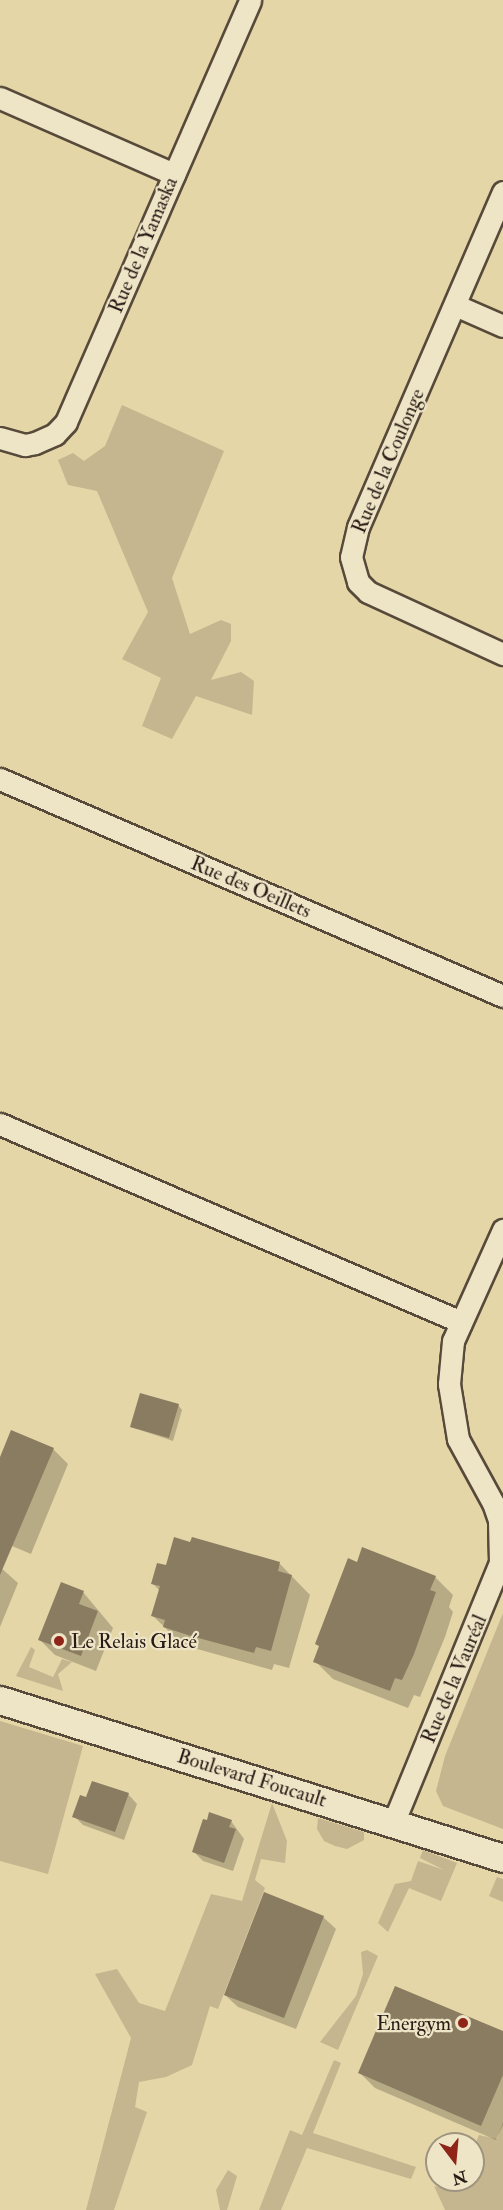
<!DOCTYPE html>
<html>
<head>
<meta charset="utf-8">
<style>
	body { margin:0 }
	#map { position:relative; width:503px; height:2210px; overflow:hidden; background:#e5d6a8; font-family:"IM FELL Double Pica",serif }
	div>[style] { position:absolute }
	.green>* { inset:0; background:#c5b68f }
	.shadow>* { inset:0; background:#0003 }
	.building>* { inset:0; background:#8a7c61 }
	.roads { filter:drop-shadow(2px 0 #574a3a) drop-shadow(-2px 0 #574a3a) drop-shadow(0 2px #574a3a) drop-shadow(0 -2px #574a3a) }
	.minor>* { height:21px; margin:-10.5px; padding:0 10.5px; transform-origin:10.5px; border-radius:10.5px; background:#eee4c6 }
	.tertiary>* { height:27px; margin:-13.5px; padding:0 13.5px; transform-origin:13.5px; border-radius:13.5px; background:#eee4c6 }
	.dots>* { width:16px; height:16px; translate:-50% -50%; box-sizing:border-box; border:3px solid #eee4c6; border-radius:50% }
	span { translate:-50% -50%; white-space:nowrap; text-align:center; line-height:1.15; -webkit-text-stroke:4.5px #eee4c6; paint-order:stroke }
	.street-label { font-size:20px; color:#281b15 }
	.poi-label { font-size:20px; color:#281b15 }
	.left { translate:0 -50%; text-align:left }
	.right { translate:-100% -50%; text-align:right }
	.north { position:absolute; left:425px; top:2132px; width:60px; height:60px; box-sizing:border-box; background:#eee4c6; border:2px solid #9f947f; border-radius:50%; rotate:164deg; font-size:16px; font-weight:700; line-height:24px; text-align:center; color:#281b15 }
	.north::after { content:''; display:block; margin:auto; width:21px; height:27px; background:#8f2418; clip-path:polygon(50% 0,100% 100%,50% 72%,0 100%) }
</style>
</head>
<body>
<div id="map">
	<div class="green">
		<i style="clip-path:polygon(122px 405px,224px 451px,172px 578px,190px 634px,221px 620px,231px 624px,231px 641px,211px 680px,241px 672px,254px 681px,252px 715px,196px 696px,172px 739px,142px 726px,161px 678px,122px 659px,148px 612px,97px 491px,68px 485px,58px 460px,73px 453px,84px 461px,105px 446px)"></i>
		<i style="clip-path:polygon(503px 1613px,503px 1829px,443px 1806px,436px 1791px,445px 1756px)"></i>
		<i style="clip-path:polygon(31px 1647px,35px 1650px,29px 1667px,53px 1677px,62px 1659px,72px 1662px,58px 1674px,63px 1691px,16px 1676px)"></i>
		<i style="clip-path:polygon(0 1721px,83px 1746px,48px 1874px,0 1861px)"></i>
		<i style="clip-path:polygon(272px 1803px,287px 1841px,285px 1863px,261px 1859px,255px 1880px,265px 1888px,218px 2009px,210px 2006px,192px 2065px,166px 2077px,139px 2082px,135px 2107px,147px 2112px,114px 2210px,86px 2210px,131px 2038px,95px 1974px,117px 1969px,139px 2003px,165px 2011px,211px 1894px,242px 1901px)"></i>
		<i style="clip-path:polygon(318px 1818px,364px 1832px,364px 1840px,347px 1849px,335px 1846px,324px 1841px,317px 1829px)"></i>
		<i style="clip-path:polygon(423px 1850px,457px 1863px,441px 1901px,409px 1888px,388px 1932px,378px 1923px,395px 1884px,411px 1881px,418px 1861px,444px 1870px,420px 1858px)"></i>
		<i style="clip-path:polygon(497px 1877px,503px 1879px,503px 1902px,489px 1896px)"></i>
		<i style="clip-path:polygon(367px 1950px,378px 1956px,338px 2050px,320px 2042px,356px 1996px,363px 1974px,361px 1952px)"></i>
		<i style="clip-path:polygon(334px 2060px,341px 2063px,313px 2133px,416px 2167px,411px 2179px,307px 2148px,281px 2210px,259px 2210px,290px 2130px,302px 2135px)"></i>
		<i style="clip-path:polygon(503px 2122px,503px 2210px,445px 2210px,434px 2186px,455px 2190px,459px 2180px,473px 2180px,473px 2149px,479px 2135px,497px 2139px)"></i>
		<i style="clip-path:polygon(228px 2170px,237px 2176px,227px 2210px,220px 2210px,216px 2190px)"></i>
	</div>
	<div class="shadow">
		<i style="clip-path:polygon(178px 1405px,182px 1410px,173px 1441px,131px 1427px)"></i>
		<i style="clip-path:polygon(53px 1449px,68px 1464px,31px 1554px,0 1541px,0 1461px)"></i>
		<i style="clip-path:polygon(193px 1539px,280px 1564px,310px 1595px,289px 1668px,274px 1664px,272px 1670px,183px 1645px,153px 1616px,160px 1591px,152px 1583px)"></i>
		<i style="clip-path:polygon(358px 1563px,435px 1577px,453px 1595px,449px 1607px,453px 1612px,445px 1637px,420px 1697px,414px 1695px,408px 1708px,333px 1679px,315px 1661px)"></i>
		<i style="clip-path:polygon(0 1567px,18px 1583px,0 1627px)"></i>
		<i style="clip-path:polygon(83px 1592px,113px 1628px,96px 1671px,55px 1655px,40px 1640px)"></i>
		<i style="clip-path:polygon(128px 1794px,137px 1804px,124px 1840px,83px 1825px,74px 1816px,87px 1799px)"></i>
		<i style="clip-path:polygon(231px 1821px,244px 1839px,233px 1871px,203px 1861px,194px 1852px)"></i>
		<i style="clip-path:polygon(323px 1917px,336px 1929px,296px 2029px,238px 2007px,225px 1995px)"></i>
		<i style="clip-path:polygon(503px 2032px,503px 2125px,496px 2140px,375px 2088px,359px 2072px)"></i>
	</div>
	<div class="building">
		<i style="clip-path:polygon(140px 1393px,179px 1404px,169px 1438px,130px 1427px)"></i>
		<i style="clip-path:polygon(11px 1430px,54px 1448px,0 1575px,0 1457px)"></i>
		<i style="clip-path:polygon(174px 1537px,190px 1542px,192px 1537px,280px 1562px,278px 1571px,292px 1575px,271px 1651px,256px 1647px,254px 1653px,191px 1636px,163px 1627px,165px 1620px,151px 1616px,160px 1586px,151px 1584px,157px 1563px,166px 1565px)"></i>
		<i style="clip-path:polygon(362px 1547px,436px 1576px,430px 1590px,436px 1592px,414px 1654px,402px 1680px,395px 1678px,390px 1691px,313px 1662px,319px 1646px,315px 1644px,348px 1558px,357px 1562px)"></i>
		<i style="clip-path:polygon(61px 1582px,84px 1591px,79px 1604px,98px 1611px,81px 1656px,38px 1640px)"></i>
		<i style="clip-path:polygon(92px 1781px,129px 1793px,115px 1832px,72px 1817px,80px 1795px,86px 1797px)"></i>
		<i style="clip-path:polygon(209px 1812px,232px 1820px,229px 1827px,236px 1829px,224px 1863px,192px 1852px,203px 1819px,207px 1820px)"></i>
		<i style="clip-path:polygon(264px 1892px,324px 1916px,284px 2018px,224px 1995px)"></i>
		<i style="clip-path:polygon(395px 1986px,503px 2031px,503px 2075px,481px 2126px,358px 2073px)"></i>
	</div>
	<div class="roads">
		<div class="minor">
			<i style="left:0;top:98px;width:190px;rotate:23.6deg"></i>
			<i style="left:503px;top:192px;width:365px;rotate:113.4deg"></i>
			<i style="left:358px;top:527px;width:31px;rotate:103deg"></i>
			<i style="left:351px;top:557px;width:26px;rotate:74deg"></i>
			<i style="left:358px;top:582px;width:14px;rotate:45deg"></i>
			<i style="left:368px;top:592px;width:149px;rotate:24.7deg"></i>
			<i style="left:455px;top:305px;width:52px;rotate:23.6deg"></i>
			<i style="left:0;top:438px;width:26px;rotate:16deg"></i>
			<i style="left:25px;top:445px;width:10px;rotate:-11deg"></i>
			<i style="left:35px;top:443px;width:22px;rotate:-24deg"></i>
			<i style="left:55px;top:434px;width:16px;rotate:-47deg"></i>
			<i style="left:66px;top:422px;width:460px;rotate:-66.4deg"></i>
			<i style="left:0;top:779px;width:548px;rotate:23.34deg"></i>
			<i style="left:0;top:1124px;width:502px;rotate:23.24deg"></i>
			<i style="left:394px;top:1821px;width:280px;rotate:-67.7deg"></i>
			<i style="left:500px;top:1562px;width:42px;rotate:-91.4deg"></i>
			<i style="left:499px;top:1520px;width:18px;rotate:-109deg"></i>
			<i style="left:493px;top:1503px;width:73px;rotate:-118.7deg"></i>
			<i style="left:458px;top:1439px;width:56px;rotate:-99.3deg"></i>
			<i style="left:449px;top:1384px;width:43px;rotate:-84.7deg"></i>
			<i style="left:453px;top:1341px;width:122px;rotate:-65.8deg"></i>
		</div>
		<div class="tertiary">
			<i style="left:0;top:1700px;width:527px;rotate:17.44deg"></i>
		</div>
	</div>
	<div class="dots">
		<i style="left:59px;top:1641px;background:#8f2418"></i>
		<i style="left:463px;top:2023px;background:#8f2418"></i>
	</div>
	<div class="street-label">
		<span style="left:143px;top:245px;rotate:-67deg">Rue de la Yamaska</span>
		<span style="left:388px;top:461px;rotate:-67deg">Rue de la Coulonge</span>
		<span style="left:251px;top:887px;rotate:23deg">Rue des Oeillets</span>
		<span style="left:454px;top:1679px;rotate:-67deg">Rue de la Vauréal</span>
		<span style="left:252px;top:1778px;rotate:17deg">Boulevard Foucault</span>
	</div>
	<div class="poi-label">
		<span class="left" style="left:71px;top:1641px">Le Relais Glacé</span>
		<span class="right" style="left:451px;top:2023px">Energym</span>
	</div>
	<div class="north">N</div>
</div>
</body>
</html>
